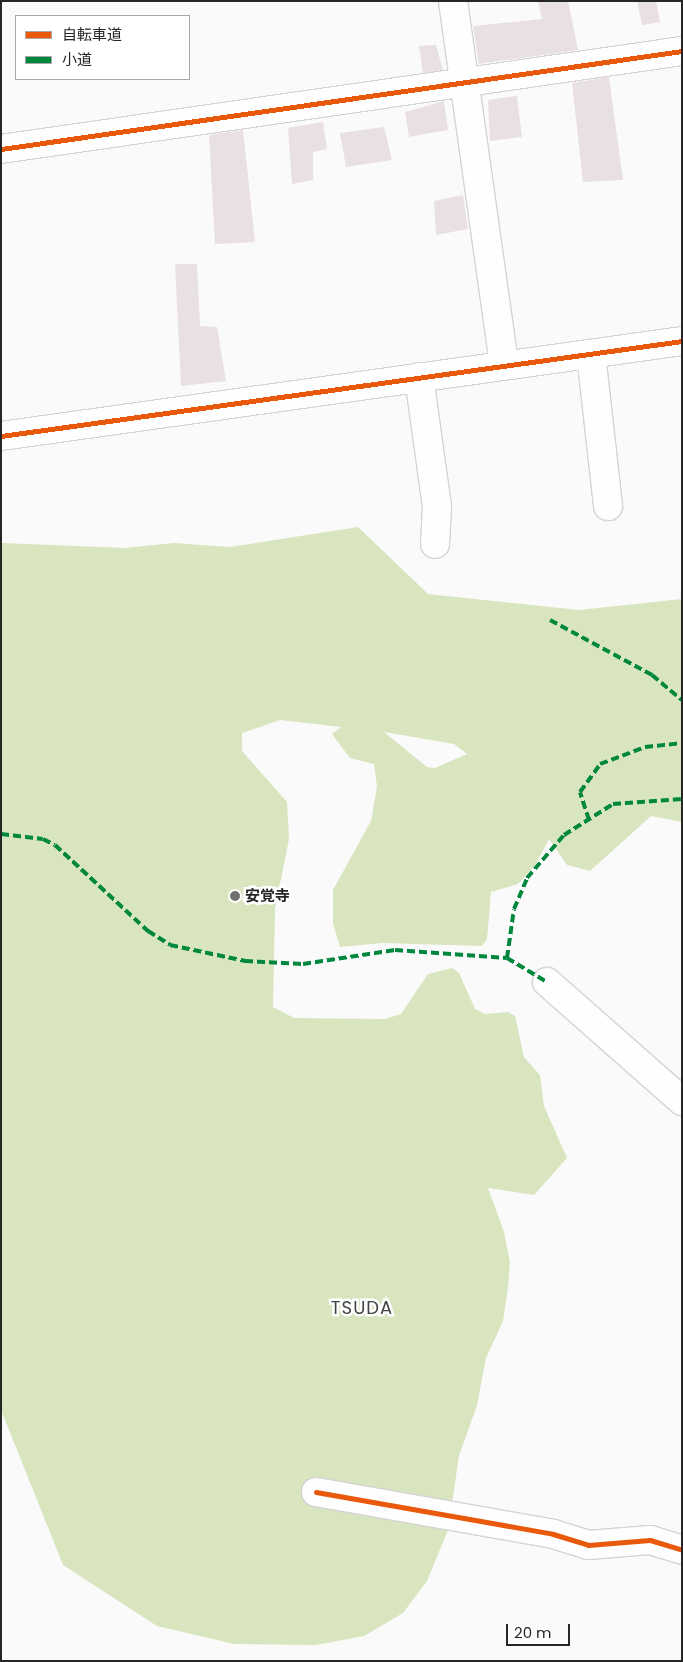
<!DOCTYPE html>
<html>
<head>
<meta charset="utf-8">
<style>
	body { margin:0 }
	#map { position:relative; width:683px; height:1662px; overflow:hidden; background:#fafafa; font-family:Poppins,"Noto Sans JP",sans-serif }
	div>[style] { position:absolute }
	.green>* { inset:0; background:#d8e5be }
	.building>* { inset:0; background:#e9e0e4 }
	.roads { filter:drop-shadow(1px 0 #d4d4d5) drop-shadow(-1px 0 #d4d4d5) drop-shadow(0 1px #d4d4d5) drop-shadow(0 -1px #d4d4d5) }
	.minor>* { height:28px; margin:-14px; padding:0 14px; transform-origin:14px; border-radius:14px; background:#fefefe }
	.quiet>* { height:4px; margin-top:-2px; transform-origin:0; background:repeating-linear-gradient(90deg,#00873e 0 8px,transparent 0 12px) }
	.cycleway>* { height:5px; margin:-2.5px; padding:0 2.5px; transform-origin:2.5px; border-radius:2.5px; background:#e8590c }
	.dots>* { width:14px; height:14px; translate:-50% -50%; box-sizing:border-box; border:2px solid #fff; border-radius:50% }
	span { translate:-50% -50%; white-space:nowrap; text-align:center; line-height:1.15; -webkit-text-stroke:5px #fff; paint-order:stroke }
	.poi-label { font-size:15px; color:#262627; font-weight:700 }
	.left { translate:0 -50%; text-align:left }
	.quarter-label { font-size:18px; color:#434445; letter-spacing:1px }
	.frame { position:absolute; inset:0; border:2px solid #262627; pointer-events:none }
	.legend { position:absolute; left:15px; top:15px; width:175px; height:65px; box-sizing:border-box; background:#fff; border:1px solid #a8a8a9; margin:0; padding:6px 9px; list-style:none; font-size:15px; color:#262627 }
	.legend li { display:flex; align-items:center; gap:10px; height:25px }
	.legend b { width:25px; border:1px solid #a8a8a9 }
	.scale { position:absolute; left:506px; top:1624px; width:64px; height:22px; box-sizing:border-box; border:2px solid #262627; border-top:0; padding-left:6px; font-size:15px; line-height:18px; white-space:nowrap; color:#262627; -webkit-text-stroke:4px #fff; paint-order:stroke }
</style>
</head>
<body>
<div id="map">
	<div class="green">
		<i style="clip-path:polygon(evenodd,358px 527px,428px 594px,579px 610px,682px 599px,682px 822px,651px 816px,590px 871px,567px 865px,549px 839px,536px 864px,518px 884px,491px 892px,487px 939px,482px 946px,382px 943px,340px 947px,333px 923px,333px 890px,371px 821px,377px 787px,374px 764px,350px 758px,332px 734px,341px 727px,280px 720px,242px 733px,242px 751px,287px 802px,289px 839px,275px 909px,273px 1007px,294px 1018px,385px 1019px,401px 1014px,428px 974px,452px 968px,459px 973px,475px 1009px,485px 1014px,508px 1012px,515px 1016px,524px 1057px,540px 1075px,544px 1106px,567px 1158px,534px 1195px,488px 1188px,504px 1232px,510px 1262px,508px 1288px,503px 1321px,486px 1358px,477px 1405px,459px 1456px,448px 1530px,427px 1581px,403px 1613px,364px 1636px,316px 1645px,234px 1644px,157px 1626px,63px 1565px,1px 1410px,1px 543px,125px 548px,174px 543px,230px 547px,358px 527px,384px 732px,454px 744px,467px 754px,435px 768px,427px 767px,384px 732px)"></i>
	</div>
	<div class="building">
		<i style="clip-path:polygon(538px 1px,568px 1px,578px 50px,479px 64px,473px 26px,542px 19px)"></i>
		<i style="clip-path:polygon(637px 1px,656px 1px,660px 22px,642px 25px)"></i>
		<i style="clip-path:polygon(436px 45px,443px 70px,423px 73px,419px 46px)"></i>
		<i style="clip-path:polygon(609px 77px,623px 180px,583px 182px,572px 83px)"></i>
		<i style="clip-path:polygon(517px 96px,522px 137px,490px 141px,488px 100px)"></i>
		<i style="clip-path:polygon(444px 101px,448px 130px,409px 137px,405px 112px)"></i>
		<i style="clip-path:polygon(323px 122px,327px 149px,313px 152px,313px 180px,292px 184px,288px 128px)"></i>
		<i style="clip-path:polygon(384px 127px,392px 160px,346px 167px,340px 133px)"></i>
		<i style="clip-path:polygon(243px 130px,255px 242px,215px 244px,209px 135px)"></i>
		<i style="clip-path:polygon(463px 195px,468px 229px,436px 235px,434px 201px)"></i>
		<i style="clip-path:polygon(175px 264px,197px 264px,200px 326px,217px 327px,226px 381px,181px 386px)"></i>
	</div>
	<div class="roads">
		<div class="minor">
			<i style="left:453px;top:1px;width:368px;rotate:82deg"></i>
			<i style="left:1px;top:149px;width:688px;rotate:-8.19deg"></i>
			<i style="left:591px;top:354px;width:153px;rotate:83.6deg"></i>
			<i style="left:419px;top:377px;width:130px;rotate:82.1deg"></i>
			<i style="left:437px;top:506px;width:38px;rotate:93deg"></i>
			<i style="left:1px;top:436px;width:688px;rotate:-7.94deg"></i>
			<i style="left:547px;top:982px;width:180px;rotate:41.4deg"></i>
			<i style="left:316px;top:1492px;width:241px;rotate:10deg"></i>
			<i style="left:553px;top:1534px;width:37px;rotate:17deg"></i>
			<i style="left:588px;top:1545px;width:62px;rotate:-4.6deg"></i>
			<i style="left:650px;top:1540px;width:34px;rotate:17deg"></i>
		</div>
	</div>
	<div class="quiet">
		<i style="left:550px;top:620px;width:116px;rotate:28.3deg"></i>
		<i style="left:652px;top:675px;width:39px;rotate:40deg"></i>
		<i style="left:589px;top:820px;width:29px;rotate:-108deg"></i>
		<i style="left:580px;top:792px;width:34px;rotate:-54deg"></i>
		<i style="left:600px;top:764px;width:48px;rotate:-20.7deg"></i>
		<i style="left:645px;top:747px;width:37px;rotate:-6deg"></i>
		<i style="left:1px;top:834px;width:42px;rotate:6.8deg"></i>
		<i style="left:43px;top:839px;width:13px;rotate:27deg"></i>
		<i style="left:55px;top:845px;width:127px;rotate:42.8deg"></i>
		<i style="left:148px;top:931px;width:26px;rotate:32deg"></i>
		<i style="left:170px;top:945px;width:77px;rotate:12deg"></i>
		<i style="left:245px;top:961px;width:58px;rotate:3deg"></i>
		<i style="left:303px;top:964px;width:93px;rotate:-8.7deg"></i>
		<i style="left:395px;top:950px;width:112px;rotate:4.1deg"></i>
		<i style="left:507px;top:958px;width:47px;rotate:31deg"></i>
		<i style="left:507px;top:958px;width:49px;rotate:-81.9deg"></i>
		<i style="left:514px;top:909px;width:34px;rotate:-67deg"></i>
		<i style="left:527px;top:878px;width:57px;rotate:-49.3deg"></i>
		<i style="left:564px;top:835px;width:58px;rotate:-32.3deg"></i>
		<i style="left:613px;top:804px;width:69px;rotate:-4.1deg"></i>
	</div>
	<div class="cycleway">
		<i style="left:1px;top:149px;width:688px;rotate:-8.19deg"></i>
		<i style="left:1px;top:436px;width:688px;rotate:-7.94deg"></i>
		<i style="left:316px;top:1492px;width:241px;rotate:10deg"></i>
		<i style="left:553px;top:1534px;width:37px;rotate:17deg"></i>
		<i style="left:588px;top:1545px;width:62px;rotate:-4.6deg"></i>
		<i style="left:650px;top:1540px;width:34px;rotate:17deg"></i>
	</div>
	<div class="dots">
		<i style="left:235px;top:896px;background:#707071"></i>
	</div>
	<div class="poi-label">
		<span class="left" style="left:245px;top:896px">安覚寺</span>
	</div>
	<div class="quarter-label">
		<span style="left:362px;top:1308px">TSUDA</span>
	</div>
	<div class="frame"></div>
	<ul class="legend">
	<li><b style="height:6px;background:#e8590c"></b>自転車道</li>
	<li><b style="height:6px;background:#00873e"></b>小道</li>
	</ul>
	<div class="scale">20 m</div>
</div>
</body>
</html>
